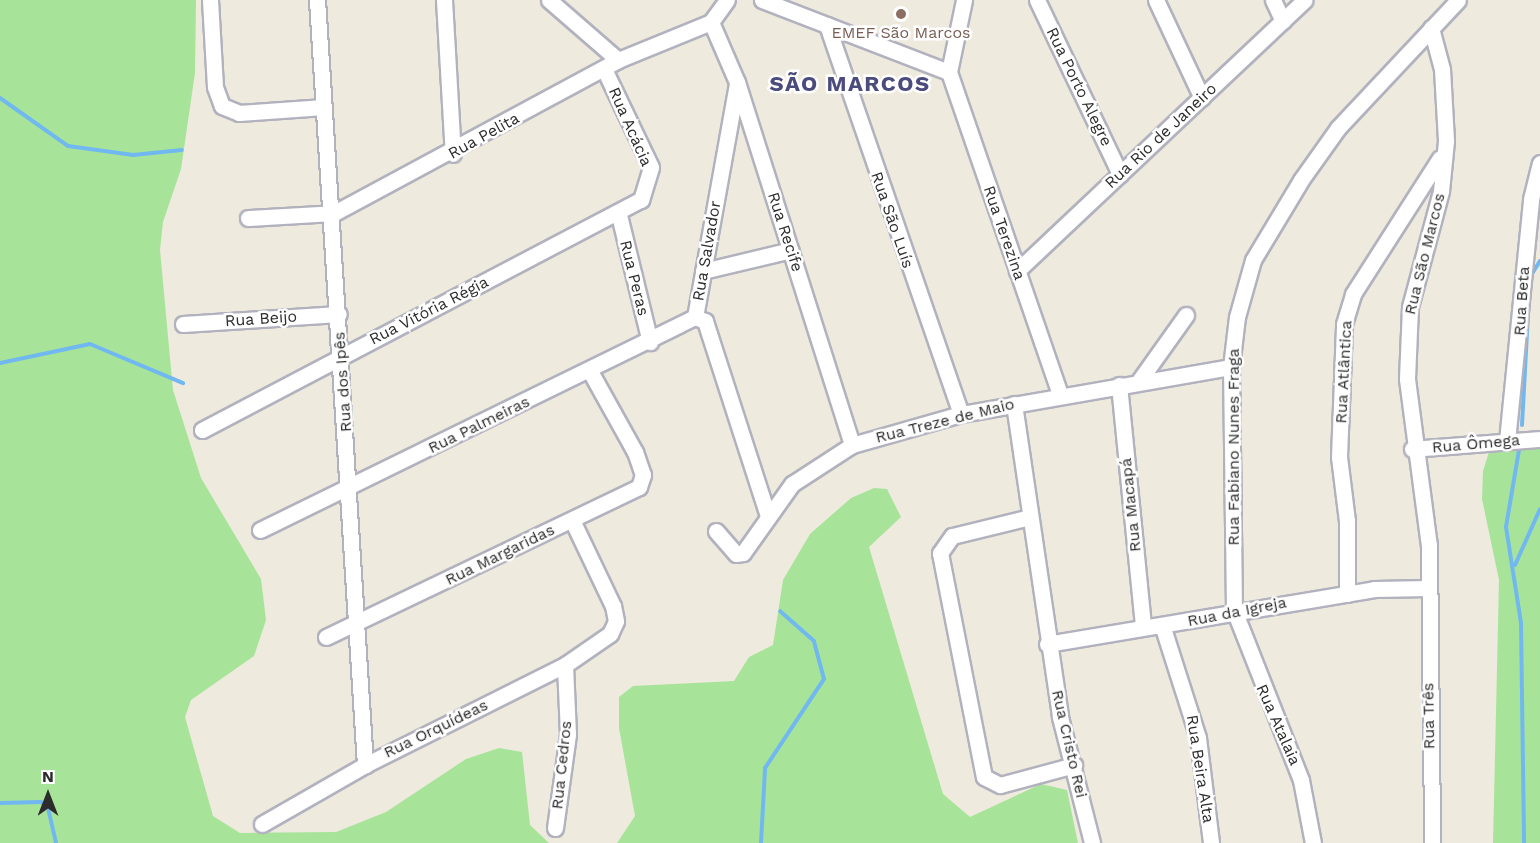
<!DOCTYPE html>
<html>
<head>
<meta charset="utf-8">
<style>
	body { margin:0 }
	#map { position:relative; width:1540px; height:843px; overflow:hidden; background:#eeeade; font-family:"Work Sans",sans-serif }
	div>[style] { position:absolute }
	.green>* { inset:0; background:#a7e49a }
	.stream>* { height:4px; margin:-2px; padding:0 2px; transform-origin:2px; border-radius:2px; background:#71b8f0 }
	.roads { filter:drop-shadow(2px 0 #b2b2bf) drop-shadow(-2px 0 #b2b2bf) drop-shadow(0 2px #b2b2bf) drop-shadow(0 -2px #b2b2bf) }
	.street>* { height:15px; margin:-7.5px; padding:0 7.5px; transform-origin:7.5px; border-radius:7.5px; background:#fff }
	.dots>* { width:16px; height:16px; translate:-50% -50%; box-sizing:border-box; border:3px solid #fff; border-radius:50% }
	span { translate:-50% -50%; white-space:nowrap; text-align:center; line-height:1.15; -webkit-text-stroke:5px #fff; paint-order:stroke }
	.education-label { font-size:16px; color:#785e54 }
	.street-label { font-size:16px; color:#2c2c2c }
	.district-label { font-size:22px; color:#4b4b7e; font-weight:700; letter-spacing:1.5px }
	.north { position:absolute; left:18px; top:765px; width:60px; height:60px; -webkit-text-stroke:4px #fff; paint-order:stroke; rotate:0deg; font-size:16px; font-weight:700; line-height:24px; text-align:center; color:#2c2c2c }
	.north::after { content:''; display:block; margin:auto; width:21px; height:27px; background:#2c2c2c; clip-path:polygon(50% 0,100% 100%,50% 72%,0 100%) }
</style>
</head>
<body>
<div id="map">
	<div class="green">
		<i style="clip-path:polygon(0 0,196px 0,195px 73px,181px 169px,163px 222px,160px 250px,173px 390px,201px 478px,261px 579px,266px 620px,254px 656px,191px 700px,185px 717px,213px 816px,240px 833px,336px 832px,386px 812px,466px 759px,499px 748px,522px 752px,530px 825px,549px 843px,0 843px)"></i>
		<i style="clip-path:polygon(1509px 441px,1540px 441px,1540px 843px,1493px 843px,1499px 580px,1482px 499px,1483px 471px,1489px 452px)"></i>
		<i style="clip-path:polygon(874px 488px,887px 489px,901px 517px,869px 547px,943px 794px,970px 817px,1041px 784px,1067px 790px,1078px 843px,617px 843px,635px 816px,619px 728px,619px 697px,633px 686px,734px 681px,749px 657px,773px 645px,783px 580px,810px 534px,851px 498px)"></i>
	</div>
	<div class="stream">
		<i style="left:0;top:98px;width:83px;rotate:35.2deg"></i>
		<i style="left:68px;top:146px;width:66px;rotate:7.9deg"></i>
		<i style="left:133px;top:155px;width:49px;rotate:-5.8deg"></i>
		<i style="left:0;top:363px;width:92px;rotate:-11.9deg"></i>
		<i style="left:90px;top:344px;width:101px;rotate:22.8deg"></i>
		<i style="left:1522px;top:425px;width:148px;rotate:-86.9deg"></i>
		<i style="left:1530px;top:277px;width:19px;rotate:-58deg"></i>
		<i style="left:1520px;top:444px;width:84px;rotate:99.6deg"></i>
		<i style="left:1506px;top:527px;width:97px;rotate:81.1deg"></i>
		<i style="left:1521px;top:623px;width:220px;rotate:89.2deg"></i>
		<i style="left:1515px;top:565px;width:61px;rotate:-65.9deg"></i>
		<i style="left:0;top:803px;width:41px;rotate:-1.4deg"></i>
		<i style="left:41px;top:802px;width:9px;rotate:41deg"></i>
		<i style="left:48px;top:808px;width:36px;rotate:77deg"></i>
		<i style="left:761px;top:843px;width:75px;rotate:-86.9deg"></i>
		<i style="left:765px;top:768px;width:107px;rotate:-56.5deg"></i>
		<i style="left:824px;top:679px;width:39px;rotate:-105deg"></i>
		<i style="left:814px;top:641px;width:45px;rotate:-138.6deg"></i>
	</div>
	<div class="roads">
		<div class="street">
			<i style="left:210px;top:0;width:87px;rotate:86.7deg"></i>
			<i style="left:215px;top:87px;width:20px;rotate:70deg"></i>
			<i style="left:222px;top:106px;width:18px;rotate:22deg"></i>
			<i style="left:239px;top:113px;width:85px;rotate:-4deg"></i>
			<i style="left:317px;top:0;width:767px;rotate:86.41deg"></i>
			<i style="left:444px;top:0;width:154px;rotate:86.7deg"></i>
			<i style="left:549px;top:0;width:91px;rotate:41deg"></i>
			<i style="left:762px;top:0;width:200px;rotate:21.1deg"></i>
			<i style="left:1037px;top:0;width:193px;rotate:64.5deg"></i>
			<i style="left:1156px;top:0;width:108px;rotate:64.9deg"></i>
			<i style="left:1273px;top:0;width:23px;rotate:65deg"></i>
			<i style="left:711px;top:22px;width:65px;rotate:66.6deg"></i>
			<i style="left:737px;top:82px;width:381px;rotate:72.4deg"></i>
			<i style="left:711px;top:22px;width:27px;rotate:-54deg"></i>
			<i style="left:827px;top:25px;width:411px;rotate:71deg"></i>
			<i style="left:1431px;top:28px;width:42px;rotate:75deg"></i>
			<i style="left:1442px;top:69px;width:72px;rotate:86.8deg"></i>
			<i style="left:1446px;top:141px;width:50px;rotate:95.7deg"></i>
			<i style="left:1441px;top:191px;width:120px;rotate:105deg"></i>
			<i style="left:1410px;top:307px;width:72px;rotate:92.4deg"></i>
			<i style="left:1407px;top:379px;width:167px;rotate:82.5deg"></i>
			<i style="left:1429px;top:545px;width:298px;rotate:89.4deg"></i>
			<i style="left:949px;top:72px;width:342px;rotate:71deg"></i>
			<i style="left:949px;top:72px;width:74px;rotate:-78.2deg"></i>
			<i style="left:619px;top:215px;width:131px;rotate:76.3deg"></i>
			<i style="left:248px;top:218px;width:86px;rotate:-3.3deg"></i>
			<i style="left:334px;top:213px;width:323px;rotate:-28.3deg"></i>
			<i style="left:618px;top:60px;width:100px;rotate:-22.2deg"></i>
			<i style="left:703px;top:271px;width:90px;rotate:-13.4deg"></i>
			<i style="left:1017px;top:271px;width:395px;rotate:-43.3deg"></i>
			<i style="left:695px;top:317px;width:238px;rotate:-79.8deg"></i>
			<i style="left:695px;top:317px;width:11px;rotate:22deg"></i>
			<i style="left:705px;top:321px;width:202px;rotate:72.1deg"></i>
			<i style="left:183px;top:324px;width:156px;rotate:-3.7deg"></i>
			<i style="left:1139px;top:381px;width:81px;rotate:-54.5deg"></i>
			<i style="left:1119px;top:385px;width:242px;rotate:84.3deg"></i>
			<i style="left:1014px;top:404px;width:316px;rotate:81.6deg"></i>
			<i style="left:1060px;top:717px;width:130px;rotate:75.7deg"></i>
			<i style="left:202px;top:430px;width:496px;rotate:-27.7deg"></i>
			<i style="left:641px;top:200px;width:34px;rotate:-73deg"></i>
			<i style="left:651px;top:167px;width:109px;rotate:-115.6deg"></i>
			<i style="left:1507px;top:441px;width:243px;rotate:-84.3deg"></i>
			<i style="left:1531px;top:199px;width:37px;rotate:-76deg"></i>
			<i style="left:1412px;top:449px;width:128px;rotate:-4.5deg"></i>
			<i style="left:1030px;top:517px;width:80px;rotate:166.3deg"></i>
			<i style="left:952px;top:536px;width:21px;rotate:125deg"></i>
			<i style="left:940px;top:553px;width:228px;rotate:78.9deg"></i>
			<i style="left:984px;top:777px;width:18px;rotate:27deg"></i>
			<i style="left:1000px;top:785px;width:77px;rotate:-15.1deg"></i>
			<i style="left:260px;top:530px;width:484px;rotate:-26.1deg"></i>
			<i style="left:716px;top:531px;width:30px;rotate:49deg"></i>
			<i style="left:736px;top:554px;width:7px;rotate:-8deg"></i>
			<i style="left:743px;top:553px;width:85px;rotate:-54.6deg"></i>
			<i style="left:792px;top:484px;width:72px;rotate:-33deg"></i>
			<i style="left:852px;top:445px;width:113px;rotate:-15.9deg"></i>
			<i style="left:961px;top:414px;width:274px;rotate:-9.9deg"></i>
			<i style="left:1347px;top:594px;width:73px;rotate:-90deg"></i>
			<i style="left:1347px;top:521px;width:64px;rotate:-97.1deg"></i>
			<i style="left:1339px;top:457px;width:133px;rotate:-87.8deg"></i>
			<i style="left:1344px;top:324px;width:31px;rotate:-73deg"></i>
			<i style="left:1353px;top:294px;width:161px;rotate:-57.4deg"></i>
			<i style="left:1163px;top:628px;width:115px;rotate:72.3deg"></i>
			<i style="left:1198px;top:738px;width:106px;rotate:82.9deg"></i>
			<i style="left:326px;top:637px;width:347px;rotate:-25.6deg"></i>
			<i style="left:639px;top:487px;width:13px;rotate:-72deg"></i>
			<i style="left:643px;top:475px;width:24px;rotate:-109deg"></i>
			<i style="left:635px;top:452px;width:93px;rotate:-119.1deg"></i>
			<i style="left:1047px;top:644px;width:332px;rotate:-9.5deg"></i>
			<i style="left:1374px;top:589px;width:55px;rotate:-1deg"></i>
			<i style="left:262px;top:824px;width:119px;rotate:-29.8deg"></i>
			<i style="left:365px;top:765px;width:224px;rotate:-26.6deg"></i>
			<i style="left:565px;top:665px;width:55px;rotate:-34.6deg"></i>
			<i style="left:610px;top:634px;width:14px;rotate:-65deg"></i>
			<i style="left:616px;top:621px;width:15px;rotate:-101deg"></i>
			<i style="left:613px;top:606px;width:95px;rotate:-115.5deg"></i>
			<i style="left:555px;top:828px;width:95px;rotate:-82.1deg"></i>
			<i style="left:568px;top:734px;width:69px;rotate:-92.5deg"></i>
			<i style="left:1313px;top:843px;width:64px;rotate:-100.8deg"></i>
			<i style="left:1301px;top:780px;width:183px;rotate:-111.5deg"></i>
			<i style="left:1234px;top:610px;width:243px;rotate:-90.7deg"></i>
			<i style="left:1231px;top:367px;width:50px;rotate:-83.2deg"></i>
			<i style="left:1237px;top:317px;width:59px;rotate:-74.3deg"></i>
			<i style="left:1253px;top:260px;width:93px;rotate:-59deg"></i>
			<i style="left:1301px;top:180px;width:64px;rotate:-54.6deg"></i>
			<i style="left:1338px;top:128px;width:175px;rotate:-46.8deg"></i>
		</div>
	</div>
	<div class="dots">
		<i style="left:901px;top:14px;background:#8d6e63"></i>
	</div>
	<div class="education-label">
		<span style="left:901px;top:33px">EMEF São Marcos</span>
	</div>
	<div class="street-label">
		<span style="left:1079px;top:87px;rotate:64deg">Rua Porto Alegre</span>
		<span style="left:630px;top:127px;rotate:66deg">Rua Acácia</span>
		<span style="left:484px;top:136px;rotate:-29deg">Rua Pelita</span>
		<span style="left:1161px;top:136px;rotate:-43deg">Rua Rio de Janeiro</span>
		<span style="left:892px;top:220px;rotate:71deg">Rua São Luís</span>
		<span style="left:785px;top:232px;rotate:72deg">Rua Recife</span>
		<span style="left:1004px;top:233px;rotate:71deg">Rua Terezina</span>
		<span style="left:707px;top:251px;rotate:-80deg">Rua Salvador</span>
		<span style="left:1425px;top:254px;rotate:-76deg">Rua São Marcos</span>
		<span style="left:634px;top:278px;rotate:76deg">Rua Peras</span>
		<span style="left:1522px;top:301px;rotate:-86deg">Rua Beta</span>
		<span style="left:429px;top:311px;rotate:-27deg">Rua Vitória Régia</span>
		<span style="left:261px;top:319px;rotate:-4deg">Rua Beijo</span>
		<span style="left:1344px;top:372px;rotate:-87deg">Rua Atlântica</span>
		<span style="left:343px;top:382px;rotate:-94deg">Rua dos Ipês</span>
		<span style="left:945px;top:421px;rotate:-14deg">Rua Treze de Maio</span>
		<span style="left:479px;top:425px;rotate:-26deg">Rua Palmeiras</span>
		<span style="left:1476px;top:444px;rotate:-5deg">Rua Ômega</span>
		<span style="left:1234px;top:447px;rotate:-90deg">Rua Fabiano Nunes Fraga</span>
		<span style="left:1131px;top:505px;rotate:-96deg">Rua Macapá</span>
		<span style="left:500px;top:555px;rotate:-26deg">Rua Margaridas</span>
		<span style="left:1237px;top:612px;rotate:-11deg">Rua da Igreja</span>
		<span style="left:1429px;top:716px;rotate:-91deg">Rua Três</span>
		<span style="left:1278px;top:725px;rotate:66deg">Rua Atalaia</span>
		<span style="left:436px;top:729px;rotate:-26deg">Rua Orquídeas</span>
		<span style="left:1069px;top:744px;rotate:77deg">Rua Cristo Rei</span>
		<span style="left:562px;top:765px;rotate:-84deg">Rua Cedros</span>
		<span style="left:1200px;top:769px;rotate:81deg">Rua Beira Alta</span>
	</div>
	<div class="district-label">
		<span style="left:850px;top:84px">SÃO MARCOS</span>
	</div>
	<div class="north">N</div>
</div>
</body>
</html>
